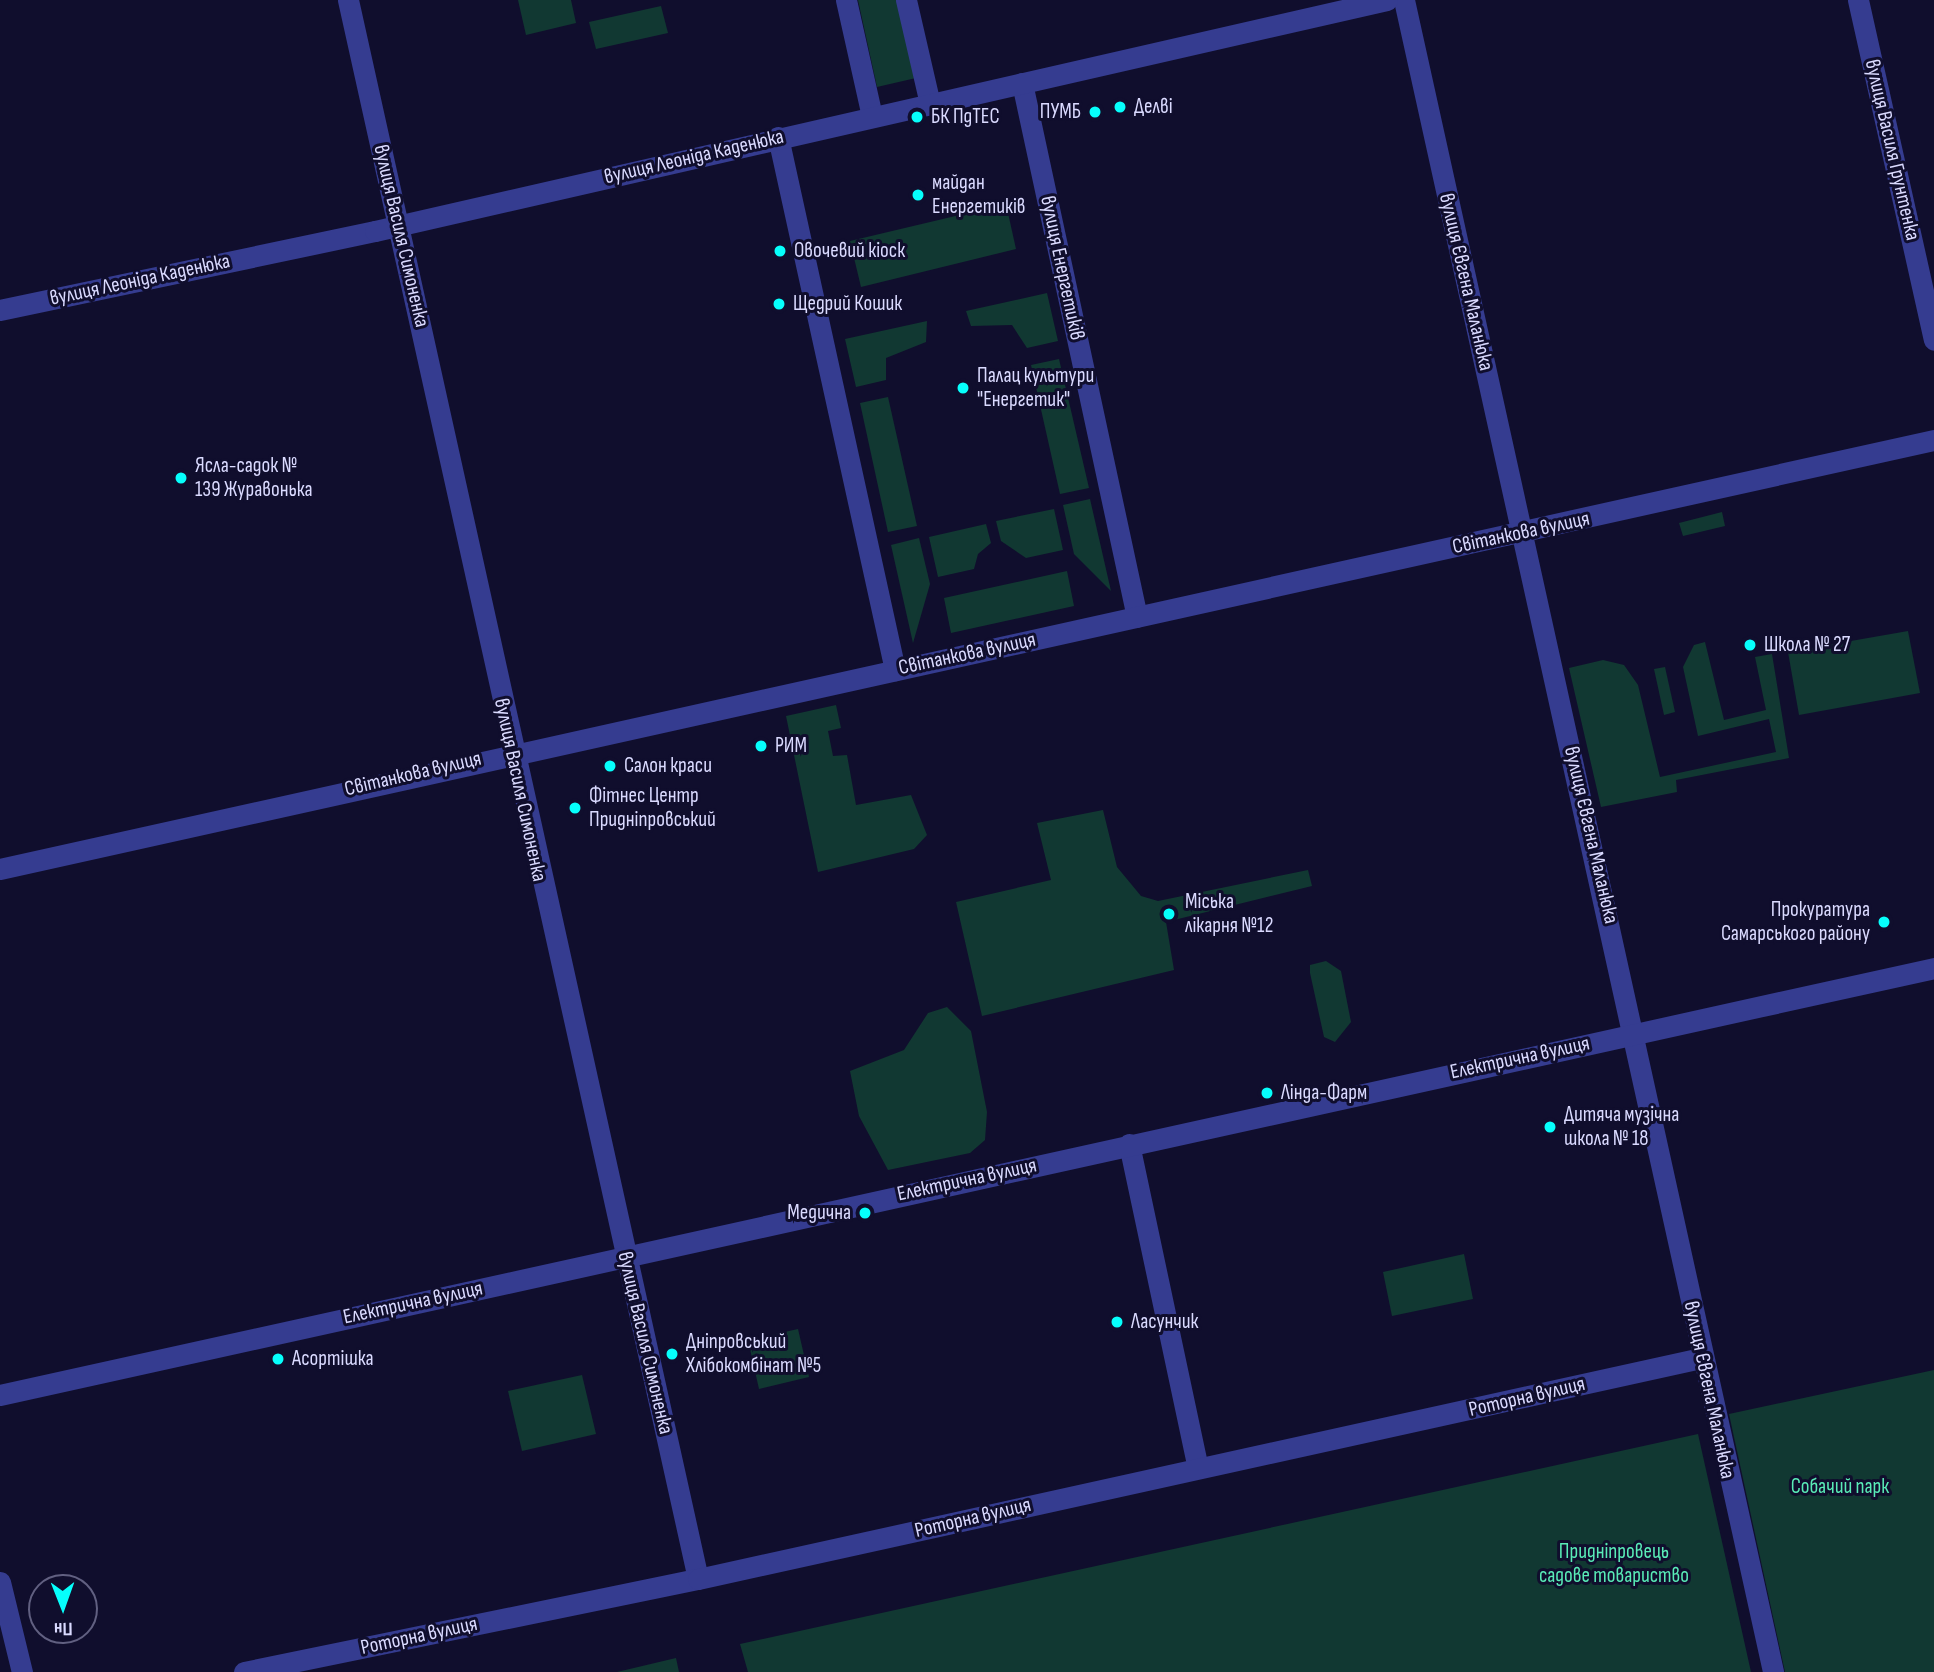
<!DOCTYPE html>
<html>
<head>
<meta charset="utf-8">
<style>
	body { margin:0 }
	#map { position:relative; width:1934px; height:1672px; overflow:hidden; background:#100e2d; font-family:"Sofia Sans Condensed",sans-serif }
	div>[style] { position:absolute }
	.green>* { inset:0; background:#113832 }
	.minor>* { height:21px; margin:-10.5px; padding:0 10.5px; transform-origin:10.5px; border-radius:10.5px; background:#353c90 }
	.dots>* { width:19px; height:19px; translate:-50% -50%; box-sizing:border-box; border:4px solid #100e2d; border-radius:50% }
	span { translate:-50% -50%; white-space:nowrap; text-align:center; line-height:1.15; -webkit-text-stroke:6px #100e2d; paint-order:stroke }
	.poi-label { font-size:21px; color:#dadaff }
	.left { translate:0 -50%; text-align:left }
	.right { translate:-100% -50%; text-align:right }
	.street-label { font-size:21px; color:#dadaff }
	.park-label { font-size:21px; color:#59ecb7 }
	.north { position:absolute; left:28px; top:1574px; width:70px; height:70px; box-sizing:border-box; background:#100e2d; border:2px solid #616081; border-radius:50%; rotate:179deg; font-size:19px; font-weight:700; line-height:28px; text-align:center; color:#dadaff }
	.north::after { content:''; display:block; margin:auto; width:24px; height:32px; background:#06fffc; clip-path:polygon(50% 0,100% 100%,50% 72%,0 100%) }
</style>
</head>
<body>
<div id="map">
	<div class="green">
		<i style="clip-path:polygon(518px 0,571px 0,576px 23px,526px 35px)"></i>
		<i style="clip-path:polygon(858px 0,898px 0,916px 78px,877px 87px)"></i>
		<i style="clip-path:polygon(661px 6px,668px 33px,596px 49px,589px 22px)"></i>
		<i style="clip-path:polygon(1006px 204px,1016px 249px,861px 287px,850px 241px)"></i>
		<i style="clip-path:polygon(1047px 293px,1058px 341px,1027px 348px,1012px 325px,971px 326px,966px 311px)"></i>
		<i style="clip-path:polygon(927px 321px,926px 342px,886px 358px,886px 380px,856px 387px,845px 339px)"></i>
		<i style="clip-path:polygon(1059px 359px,1089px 488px,1060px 494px,1031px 365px)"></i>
		<i style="clip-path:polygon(888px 397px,917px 526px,888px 532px,860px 403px)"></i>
		<i style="clip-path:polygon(1090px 499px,1111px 591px,1074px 554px,1063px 505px)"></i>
		<i style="clip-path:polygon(1054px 509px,1063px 550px,1026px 558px,1001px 541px,996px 521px)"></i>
		<i style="clip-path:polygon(1722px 512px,1725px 526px,1683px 536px,1679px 523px)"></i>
		<i style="clip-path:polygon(986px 524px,991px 543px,978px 554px,974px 569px,938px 577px,929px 537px)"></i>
		<i style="clip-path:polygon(919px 538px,930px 584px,913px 643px,891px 545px)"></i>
		<i style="clip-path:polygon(1067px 571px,1074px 606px,951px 633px,944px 598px)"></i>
		<i style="clip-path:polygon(1908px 631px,1920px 693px,1799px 715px,1788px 652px)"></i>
		<i style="clip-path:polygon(1705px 642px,1724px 720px,1766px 710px,1755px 657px,1772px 654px,1789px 758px,1676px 780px,1677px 792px,1601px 807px,1569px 668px,1603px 660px,1624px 665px,1638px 685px,1660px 777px,1776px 752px,1769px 719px,1698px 736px,1683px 667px,1694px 645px)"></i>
		<i style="clip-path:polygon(1665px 667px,1675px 712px,1664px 715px,1654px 669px)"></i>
		<i style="clip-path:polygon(836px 705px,841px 728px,828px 731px,833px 756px,847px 755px,856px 805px,911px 795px,927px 835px,914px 849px,818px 872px,786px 716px)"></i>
		<i style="clip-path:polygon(1103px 810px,1117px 867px,1141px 896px,1158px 901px,1308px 870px,1312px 886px,1166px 922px,1174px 970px,982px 1016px,956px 902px,1051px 880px,1037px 823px)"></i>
		<i style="clip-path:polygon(1326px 961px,1341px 971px,1351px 1022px,1335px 1042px,1324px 1037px,1310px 973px,1310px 965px)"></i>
		<i style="clip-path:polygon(947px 1007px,971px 1031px,987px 1112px,985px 1140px,970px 1153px,888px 1170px,859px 1116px,850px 1071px,904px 1050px,928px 1013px)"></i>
		<i style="clip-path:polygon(1464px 1254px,1473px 1299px,1392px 1316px,1383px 1272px)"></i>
		<i style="clip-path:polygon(798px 1329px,809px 1377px,759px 1389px,748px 1340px)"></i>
		<i style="clip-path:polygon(1934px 1370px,1934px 1672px,1785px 1672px,1729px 1414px)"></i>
		<i style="clip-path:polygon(582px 1375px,596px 1434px,522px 1451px,508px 1391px)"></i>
		<i style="clip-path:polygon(1698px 1434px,1751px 1672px,748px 1672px,740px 1644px)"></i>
		<i style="clip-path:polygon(676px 1658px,679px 1672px,617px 1672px)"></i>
	</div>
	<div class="minor">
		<i style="left:348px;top:0;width:1617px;rotate:77.5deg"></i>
		<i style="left:846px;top:0;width:119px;rotate:77.4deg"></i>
		<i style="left:906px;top:0;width:107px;rotate:77deg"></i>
		<i style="left:1404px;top:0;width:1712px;rotate:77.55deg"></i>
		<i style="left:1858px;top:0;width:348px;rotate:77.4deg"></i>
		<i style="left:1022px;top:83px;width:546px;rotate:77.85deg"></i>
		<i style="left:778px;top:137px;width:546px;rotate:77.62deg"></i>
		<i style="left:0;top:310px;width:383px;rotate:-11.9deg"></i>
		<i style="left:375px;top:231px;width:1038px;rotate:-12.86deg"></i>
		<i style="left:0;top:869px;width:1981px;rotate:-12.51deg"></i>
		<i style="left:1129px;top:1144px;width:331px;rotate:78deg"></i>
		<i style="left:0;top:1395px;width:1981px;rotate:-12.45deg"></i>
		<i style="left:0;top:1582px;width:93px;rotate:76.3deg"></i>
		<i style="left:244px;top:1672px;width:463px;rotate:-11.6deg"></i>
		<i style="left:698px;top:1579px;width:1027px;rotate:-12.43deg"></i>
	</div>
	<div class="dots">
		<i style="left:1120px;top:107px;background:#06fffc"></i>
		<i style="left:1095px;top:112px;background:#06fffc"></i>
		<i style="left:917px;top:117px;background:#06fffc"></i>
		<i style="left:918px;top:195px;background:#06fffc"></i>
		<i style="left:780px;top:251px;background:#06fffc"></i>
		<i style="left:779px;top:304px;background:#06fffc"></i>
		<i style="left:963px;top:388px;background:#06fffc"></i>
		<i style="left:181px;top:478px;background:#06fffc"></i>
		<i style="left:1750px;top:645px;background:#06fffc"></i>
		<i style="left:761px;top:746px;background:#06fffc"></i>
		<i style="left:610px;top:766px;background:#06fffc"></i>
		<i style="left:575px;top:808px;background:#06fffc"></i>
		<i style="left:1169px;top:914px;background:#06fffc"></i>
		<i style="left:1884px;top:922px;background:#06fffc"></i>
		<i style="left:1267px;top:1093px;background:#06fffc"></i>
		<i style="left:1550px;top:1127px;background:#06fffc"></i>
		<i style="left:865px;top:1213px;background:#06fffc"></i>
		<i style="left:1117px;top:1322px;background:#06fffc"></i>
		<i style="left:672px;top:1354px;background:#06fffc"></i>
		<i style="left:278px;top:1359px;background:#06fffc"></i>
	</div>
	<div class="poi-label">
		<span class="left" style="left:1134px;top:107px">Делві</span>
		<span class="right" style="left:1081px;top:112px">ПУМБ</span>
		<span class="left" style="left:931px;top:117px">БК ПдТЕC</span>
		<span class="left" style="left:932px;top:195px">майдан<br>Енергетиків</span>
		<span class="left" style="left:794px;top:251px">Овочевий кіоск</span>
		<span class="left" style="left:793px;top:304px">Щедрий Кошик</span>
		<span class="left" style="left:977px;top:388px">Палац культури<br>"Енергетик"</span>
		<span class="left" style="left:195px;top:478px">Ясла-садок №<br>139 Журавонька</span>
		<span class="left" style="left:1764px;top:645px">Школа № 27</span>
		<span class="left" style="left:775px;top:746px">РИМ</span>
		<span class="left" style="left:624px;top:766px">Салон краси</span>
		<span class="left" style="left:589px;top:808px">Фітнес Центр<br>Придніпровський</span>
		<span class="left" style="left:1185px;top:914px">Міська<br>лікарня №12</span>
		<span class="right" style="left:1870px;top:922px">Прокуратура<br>Самарського району</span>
		<span class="left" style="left:1281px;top:1093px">Лінда-Фарм</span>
		<span class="left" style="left:1564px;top:1127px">Дитяча музічна<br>школа № 18</span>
		<span class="right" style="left:851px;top:1213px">Медична</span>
		<span class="left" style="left:1131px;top:1322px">Ласунчик</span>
		<span class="left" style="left:686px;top:1354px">Дніпровський<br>Хлібокомбінат №5</span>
		<span class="left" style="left:292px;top:1359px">Асортішка</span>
	</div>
	<div class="street-label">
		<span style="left:1892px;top:150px;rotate:77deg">вулиця Василя Грунтенка</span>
		<span style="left:694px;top:157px;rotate:-13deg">вулиця Леоніда Каденюка</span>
		<span style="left:401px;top:236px;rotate:77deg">вулиця Василя Симоненка</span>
		<span style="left:1062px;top:268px;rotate:78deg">вулиця Енергетиків</span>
		<span style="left:140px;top:280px;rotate:-12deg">вулиця Леоніда Каденюка</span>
		<span style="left:1466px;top:282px;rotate:77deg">вулиця Євгена Маланюка</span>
		<span style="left:1521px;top:533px;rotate:-12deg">Світанкова вулиця</span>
		<span style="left:967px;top:654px;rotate:-12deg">Світанкова вулиця</span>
		<span style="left:413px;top:774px;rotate:-13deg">Світанкова вулиця</span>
		<span style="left:520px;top:790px;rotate:78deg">вулиця Василя Симоненка</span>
		<span style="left:1591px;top:835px;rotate:77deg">вулиця Євгена Маланюка</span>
		<span style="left:1520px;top:1058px;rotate:-12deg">Електрична вулиця</span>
		<span style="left:967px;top:1180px;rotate:-12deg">Електрична вулиця</span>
		<span style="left:413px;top:1303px;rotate:-12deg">Електрична вулиця</span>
		<span style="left:645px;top:1343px;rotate:77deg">вулиця Василя Симоненка</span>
		<span style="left:1709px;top:1390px;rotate:78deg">вулиця Євгена Маланюка</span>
		<span style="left:1527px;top:1397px;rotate:-13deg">Роторна вулиця</span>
		<span style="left:973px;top:1518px;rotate:-13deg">Роторна вулиця</span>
		<span style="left:419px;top:1636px;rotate:-12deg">Роторна вулиця</span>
	</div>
	<div class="park-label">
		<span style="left:1840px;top:1487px">Собачий парк</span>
		<span style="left:1614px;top:1564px">Придніпровець<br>садове товариство</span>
	</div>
	<div class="north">Пн</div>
</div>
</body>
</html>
